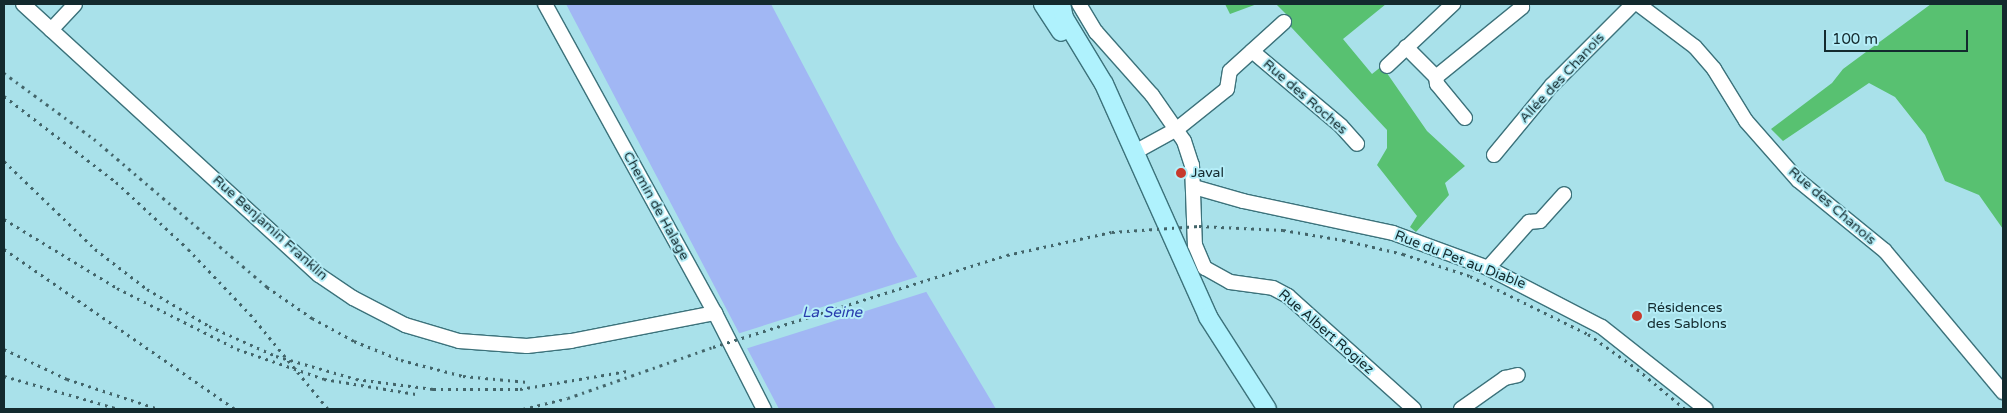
<!DOCTYPE html>
<html>
<head>
<meta charset="utf-8">
<style>
	body { margin:0 }
	#map { position:relative; width:2007px; height:413px; overflow:hidden; background:#a9e1ea; font-family:"Varela Round",sans-serif }
	div>[style] { position:absolute }
	.forest>* { inset:0; background:#58c171 }
	.water>* { inset:0; background:#a1b7f4 }
	.pier>* { inset:0; background:#a9e1ea }
	.roads { filter:drop-shadow(1px 0 #3c727b) drop-shadow(-1px 0 #3c727b) drop-shadow(0 1px #3c727b) drop-shadow(0 -1px #3c727b) }
	.minor>* { height:14px; margin:-7px; padding:0 7px; transform-origin:7px; border-radius:7px; background:#fff }
	.major>* { height:18px; margin:-9px; padding:0 9px; transform-origin:9px; border-radius:9px; background:#aff2fd }
	.rail>* { height:3px; margin-top:-1.5px; transform-origin:0; background:repeating-linear-gradient(90deg,#43656a 0 2.5px,transparent 0 7.5px) }
	.dots>* { width:14px; height:14px; translate:-50% -50%; box-sizing:border-box; border:2px solid #b5eef8; border-radius:50% }
	span { translate:-50% -50%; white-space:nowrap; text-align:center; line-height:1.15; -webkit-text-stroke:4px #b5eef8; paint-order:stroke }
	.street-label { font-size:14px; color:#132a2e }
	.poi-label { font-size:14px; color:#132a2e }
	.left { translate:0 -50%; text-align:left }
	.water-label { font-size:15px; color:#293cad; font-style:italic }
	.frame { position:absolute; inset:0; border:5px solid #132a2e; pointer-events:none }
	.scale { position:absolute; left:1824px; top:30px; width:144px; height:22px; box-sizing:border-box; border:2px solid #132a2e; border-top:0; padding-left:6px; font-size:15px; line-height:18px; white-space:nowrap; color:#132a2e; -webkit-text-stroke:4px #b5eef8; paint-order:stroke }
</style>
</head>
<body>
<div id="map">
	<div class="forest">
		<i style="clip-path:polygon(1225px 4px,1257px 4px,1230px 14px)"></i>
		<i style="clip-path:polygon(1276px 4px,1386px 4px,1343px 39px,1372px 74px,1382px 66px,1427px 131px,1465px 166px,1445px 183px,1449px 195px,1416px 232px,1410px 227px,1417px 216px,1377px 165px,1387px 148px,1387px 130px,1291px 27px,1288px 16px)"></i>
		<i style="clip-path:polygon(1931px 4px,2003px 4px,2003px 229px,1979px 195px,1945px 181px,1925px 135px,1895px 97px,1869px 83px,1783px 141px,1771px 129px,1832px 83px,1843px 69px)"></i>
	</div>
	<div class="water">
		<i style="clip-path:polygon(566px 4px,771px 4px,896px 241px,996px 409px,779px 409px)"></i>
	</div>
	<div class="pier">
		<i style="clip-path:polygon(920px 276px,929px 291px,745px 349px,737px 334px)"></i>
	</div>
	<div class="roads">
		<div class="minor">
			<i style="left:23px;top:4px;width:401px;rotate:42.5deg"></i>
			<i style="left:319px;top:275px;width:41px;rotate:34.1deg"></i>
			<i style="left:353px;top:298px;width:59px;rotate:27.4deg"></i>
			<i style="left:405px;top:325px;width:56px;rotate:16.5deg"></i>
			<i style="left:459px;top:341px;width:68px;rotate:4.2deg"></i>
			<i style="left:527px;top:346px;width:44px;rotate:-6.5deg"></i>
			<i style="left:571px;top:341px;width:147px;rotate:-11deg"></i>
			<i style="left:545px;top:4px;width:353px;rotate:61.2deg"></i>
			<i style="left:715px;top:313px;width:108px;rotate:63deg"></i>
			<i style="left:1079px;top:4px;width:33px;rotate:59deg"></i>
			<i style="left:1096px;top:32px;width:84px;rotate:48.4deg"></i>
			<i style="left:1152px;top:95px;width:56px;rotate:55.2deg"></i>
			<i style="left:1184px;top:141px;width:25px;rotate:72deg"></i>
			<i style="left:1192px;top:165px;width:80px;rotate:87.9deg"></i>
			<i style="left:1195px;top:245px;width:25px;rotate:67deg"></i>
			<i style="left:1205px;top:268px;width:29px;rotate:29deg"></i>
			<i style="left:1230px;top:282px;width:43px;rotate:7.9deg"></i>
			<i style="left:1273px;top:288px;width:17px;rotate:28deg"></i>
			<i style="left:1288px;top:296px;width:169px;rotate:41.9deg"></i>
			<i style="left:1638px;top:4px;width:71px;rotate:37deg"></i>
			<i style="left:1695px;top:47px;width:29px;rotate:49deg"></i>
			<i style="left:1714px;top:69px;width:61px;rotate:58.4deg"></i>
			<i style="left:1746px;top:121px;width:79px;rotate:48.6deg"></i>
			<i style="left:1798px;top:180px;width:112px;rotate:39.2deg"></i>
			<i style="left:1885px;top:251px;width:184px;rotate:50.1deg"></i>
			<i style="left:51px;top:30px;width:35px;rotate:-47deg"></i>
			<i style="left:1406px;top:47px;width:42px;rotate:45deg"></i>
			<i style="left:1436px;top:77px;width:111px;rotate:-39.1deg"></i>
			<i style="left:1522px;top:7px;width:3px;rotate:-90deg"></i>
			<i style="left:1252px;top:51px;width:116px;rotate:40.1deg"></i>
			<i style="left:1341px;top:126px;width:24px;rotate:48deg"></i>
			<i style="left:1387px;top:66px;width:91px;rotate:-43.2deg"></i>
			<i style="left:1436px;top:77px;width:7px;rotate:82deg"></i>
			<i style="left:1437px;top:84px;width:44px;rotate:50.5deg"></i>
			<i style="left:1135px;top:152px;width:48px;rotate:-28.7deg"></i>
			<i style="left:1177px;top:129px;width:64px;rotate:-38.7deg"></i>
			<i style="left:1227px;top:89px;width:18px;rotate:-81deg"></i>
			<i style="left:1230px;top:71px;width:73px;rotate:-42.2deg"></i>
			<i style="left:1494px;top:155px;width:91px;rotate:-50.4deg"></i>
			<i style="left:1552px;top:85px;width:115px;rotate:-45deg"></i>
			<i style="left:1194px;top:187px;width:51px;rotate:15.9deg"></i>
			<i style="left:1243px;top:201px;width:153px;rotate:12deg"></i>
			<i style="left:1393px;top:233px;width:101px;rotate:20.2deg"></i>
			<i style="left:1488px;top:268px;width:128px;rotate:27.4deg"></i>
			<i style="left:1602px;top:327px;width:132px;rotate:38.3deg"></i>
			<i style="left:1488px;top:268px;width:62px;rotate:-48.3deg"></i>
			<i style="left:1529px;top:222px;width:11px;rotate:-5deg"></i>
			<i style="left:1540px;top:221px;width:36px;rotate:-48deg"></i>
			<i style="left:1461px;top:409px;width:54px;rotate:-35.2deg"></i>
			<i style="left:1505px;top:378px;width:13px;rotate:-13deg"></i>
		</div>
		<div class="major">
			<i style="left:1043px;top:4px;width:33px;rotate:57deg"></i>
			<i style="left:1061px;top:4px;width:14px;rotate:78deg"></i>
			<i style="left:1064px;top:18px;width:77px;rotate:58.8deg"></i>
			<i style="left:1104px;top:84px;width:255px;rotate:65.9deg"></i>
			<i style="left:1208px;top:317px;width:109px;rotate:57.3deg"></i>
		</div>
	</div>
	<div class="rail">
		<i style="left:4px;top:73px;width:112px;rotate:36.3deg"></i>
		<i style="left:94px;top:139px;width:228px;rotate:40.5deg"></i>
		<i style="left:267px;top:287px;width:55px;rotate:34.6deg"></i>
		<i style="left:312px;top:318px;width:48px;rotate:28.7deg"></i>
		<i style="left:354px;top:341px;width:51px;rotate:22deg"></i>
		<i style="left:401px;top:360px;width:64px;rotate:14.5deg"></i>
		<i style="left:463px;top:376px;width:65px;rotate:5.3deg"></i>
		<i style="left:4px;top:96px;width:141px;rotate:37.5deg"></i>
		<i style="left:116px;top:182px;width:98px;rotate:42.9deg"></i>
		<i style="left:188px;top:249px;width:90px;rotate:46.4deg"></i>
		<i style="left:250px;top:314px;width:123px;rotate:50.6deg"></i>
		<i style="left:4px;top:161px;width:127px;rotate:44deg"></i>
		<i style="left:95px;top:249px;width:66px;rotate:37.6deg"></i>
		<i style="left:147px;top:289px;width:72px;rotate:30.8deg"></i>
		<i style="left:209px;top:326px;width:73px;rotate:24.1deg"></i>
		<i style="left:276px;top:356px;width:83px;rotate:16deg"></i>
		<i style="left:356px;top:379px;width:78px;rotate:7.4deg"></i>
		<i style="left:433px;top:389px;width:87px"></i>
		<i style="left:520px;top:389px;width:109px;rotate:-9.5deg"></i>
		<i style="left:4px;top:219px;width:132px;rotate:31.4deg"></i>
		<i style="left:117px;top:288px;width:135px;rotate:26.9deg"></i>
		<i style="left:237px;top:349px;width:92px;rotate:19deg"></i>
		<i style="left:324px;top:379px;width:93px;rotate:9.3deg"></i>
		<i style="left:4px;top:249px;width:281px;rotate:34.7deg"></i>
		<i style="left:4px;top:349px;width:70px;rotate:25.5deg"></i>
		<i style="left:67px;top:379px;width:97px;rotate:18.1deg"></i>
		<i style="left:4px;top:376px;width:120px;rotate:16deg"></i>
		<i style="left:523px;top:409px;width:46px;rotate:-13.7deg"></i>
		<i style="left:568px;top:398px;width:154px;rotate:-19.4deg"></i>
		<i style="left:713px;top:347px;width:308px;rotate:-17.4deg"></i>
		<i style="left:1007px;top:255px;width:107px;rotate:-12.4deg"></i>
		<i style="left:1112px;top:232px;width:87px;rotate:-3.9deg"></i>
		<i style="left:1199px;top:226px;width:84px;rotate:2.7deg"></i>
		<i style="left:1283px;top:230px;width:61px;rotate:9.5deg"></i>
		<i style="left:1343px;top:240px;width:62px;rotate:13.1deg"></i>
		<i style="left:1403px;top:254px;width:71px;rotate:18.2deg"></i>
		<i style="left:1470px;top:276px;width:131px;rotate:26.2deg"></i>
		<i style="left:1588px;top:334px;width:60px;rotate:35.5deg"></i>
		<i style="left:1637px;top:369px;width:62px;rotate:39.8deg"></i>
	</div>
	<div class="dots">
		<i style="left:1181px;top:173px;background:#c73a2d"></i>
		<i style="left:1637px;top:316px;background:#c73a2d"></i>
	</div>
	<div class="street-label">
		<span style="left:1562px;top:78px;rotate:-47deg">Allée des Chanois</span>
		<span style="left:1305px;top:97px;rotate:41deg">Rue des Roches</span>
		<span style="left:656px;top:206px;rotate:61deg">Chemin de Halage</span>
		<span style="left:1832px;top:206px;rotate:41deg">Rue des Chanois</span>
		<span style="left:270px;top:228px;rotate:42deg">Rue Benjamin Franklin</span>
		<span style="left:1460px;top:260px;rotate:21deg">Rue du Pet au Diable</span>
		<span style="left:1326px;top:332px;rotate:41deg">Rue Albert Rogiez</span>
	</div>
	<div class="poi-label">
		<span class="left" style="left:1191px;top:173px">Javal</span>
		<span class="left" style="left:1647px;top:316px">Résidences<br>des Sablons</span>
	</div>
	<div class="water-label">
		<span style="left:832px;top:313px">La Seine</span>
	</div>
	<div class="frame"></div>
	<div class="scale">100 m</div>
</div>
</body>
</html>
